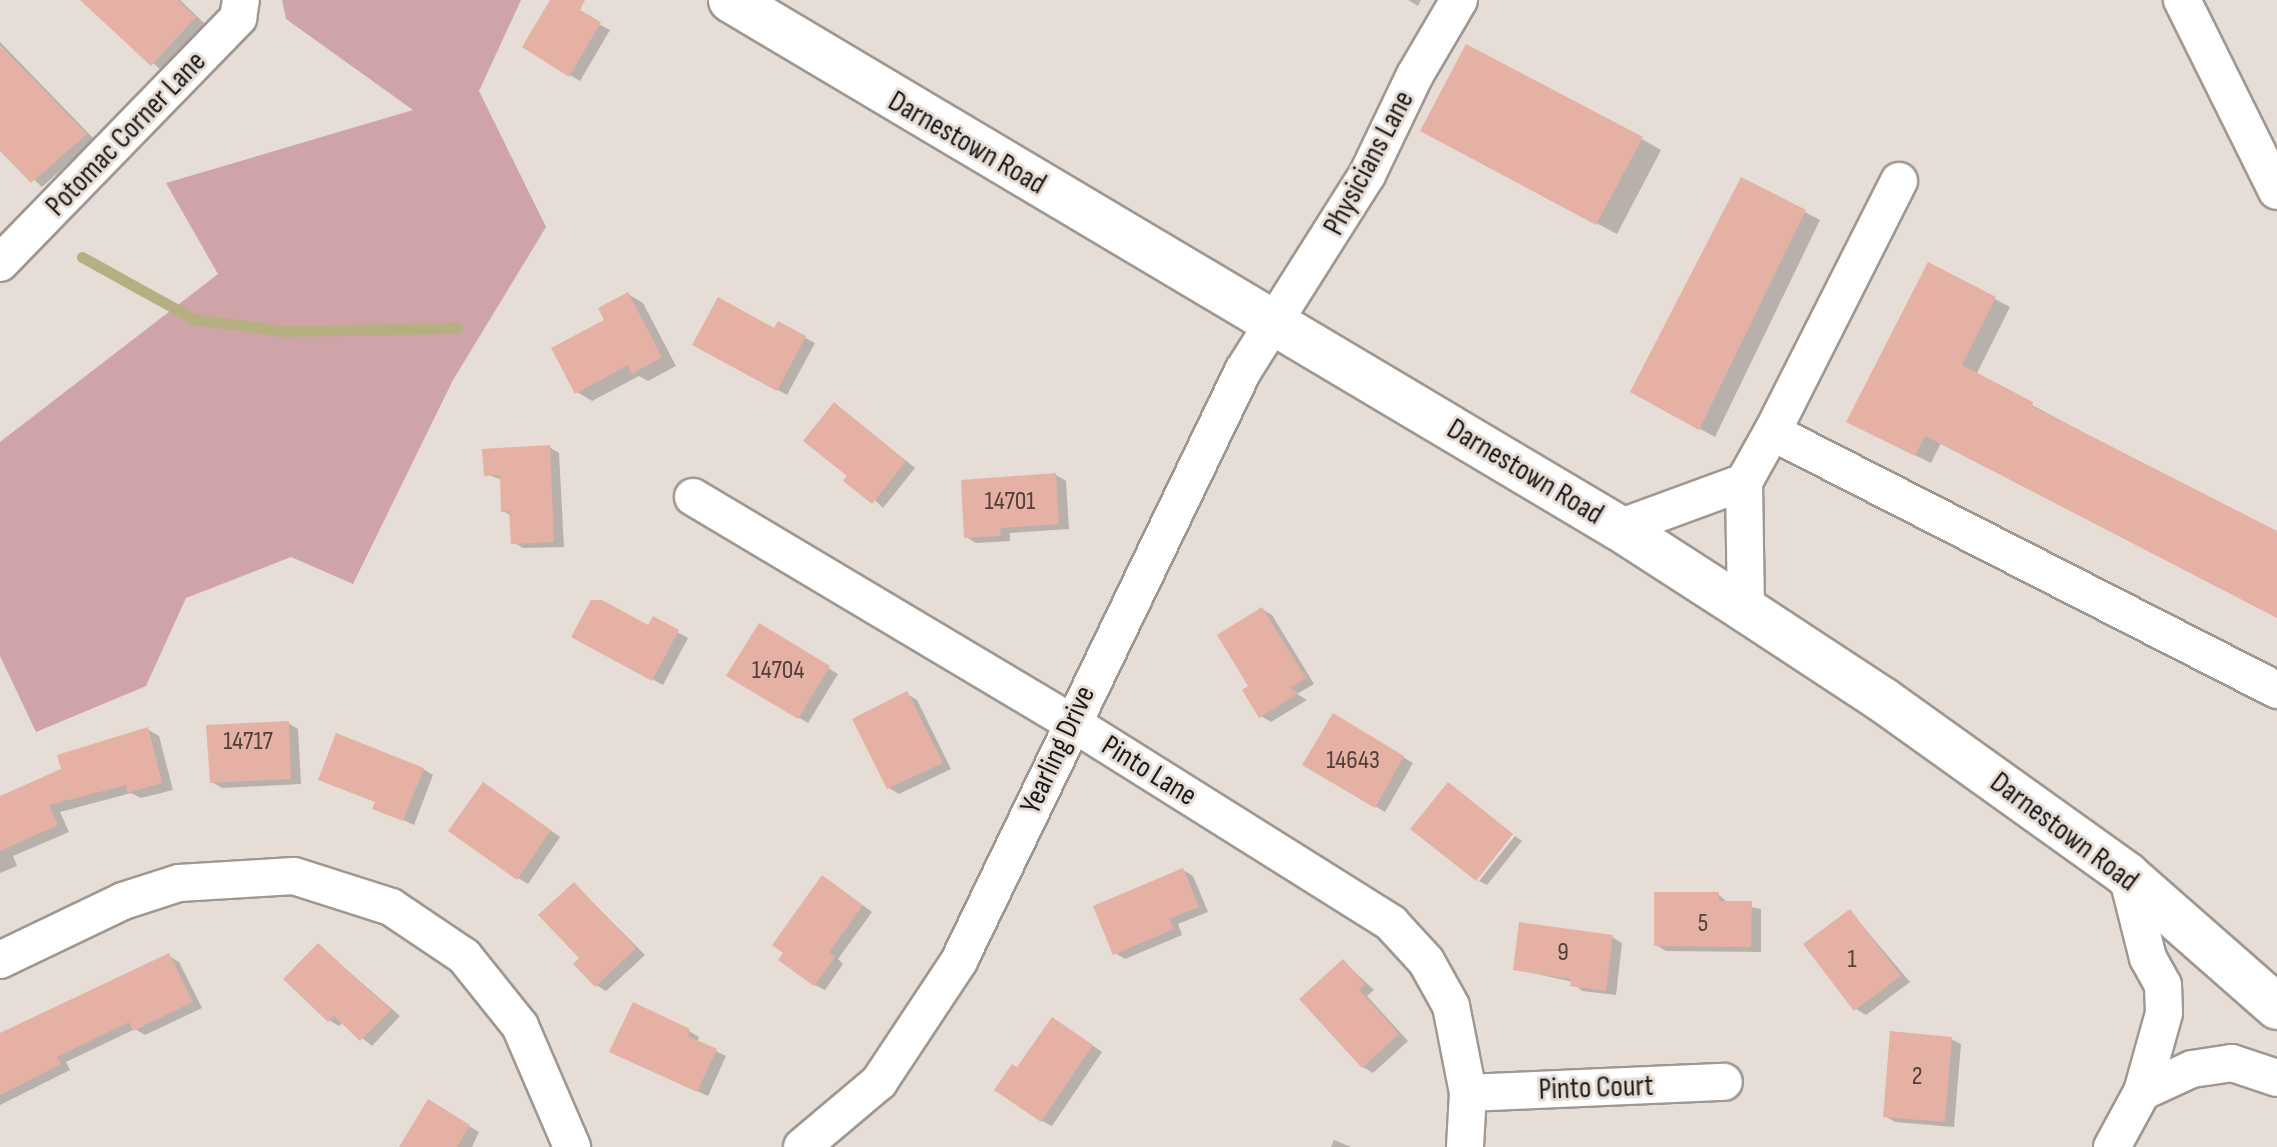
<!DOCTYPE html>
<html>
<head>
<meta charset="utf-8">
<style>
	body { margin:0 }
	#map { position:relative; width:2277px; height:1147px; overflow:hidden; background:#e6ddd6; font-family:"Sofia Sans Condensed",sans-serif }
	div>[style] { position:absolute }
	.green>* { inset:0; background:#cfa4a9 }
	.shadow>* { inset:0; background:#0003 }
	.stream>* { height:11px; margin:-5.5px; padding:0 5.5px; transform-origin:5.5px; border-radius:5.5px; background:#b5af81 }
	.building>* { inset:0; background:#e5b1a5 }
	.roads { filter:drop-shadow(2px 0 #a09791) drop-shadow(-2px 0 #a09791) drop-shadow(0 2px #a09791) drop-shadow(0 -2px #a09791) }
	.street>* { height:36px; margin:-18px; padding:0 18px; transform-origin:18px; border-radius:18px; background:#fff }
	.secondary>* { height:44px; margin:-22px; padding:0 22px; transform-origin:22px; border-radius:22px; background:#fff }
	span { translate:-50% -50%; white-space:nowrap; text-align:center; line-height:1.15; -webkit-text-stroke:6px #e6ddd6; paint-order:stroke }
	.number-label { font-size:26px; color:#50403b }
	.number-label span { -webkit-text-stroke-width:0 }
	.street-label { font-size:30px; color:#1e1a18 }
</style>
</head>
<body>
<div id="map">
	<div class="green">
		<i style="clip-path:polygon(282px 0,521px 0,479px 91px,546px 227px,453px 380px,353px 584px,291px 557px,186px 598px,146px 686px,36px 732px,0 656px,0 442px,218px 274px,166px 183px,413px 110px,286px 19px)"></i>
	</div>
	<div class="shadow">
		<i style="clip-path:polygon(83px 0,180px 0,205px 24px,162px 71px)"></i>
		<i style="clip-path:polygon(553px 0,610px 30px,580px 81px,526px 49px)"></i>
		<i style="clip-path:polygon(1408px 0,1421px 0,1418px 6px)"></i>
		<i style="clip-path:polygon(0 42px,95px 140px,42px 187px,0 149px)"></i>
		<i style="clip-path:polygon(1642px 139px,1661px 150px,1617px 234px,1442px 142px)"></i>
		<i style="clip-path:polygon(1805px 212px,1820px 220px,1715px 437px,1633px 392px)"></i>
		<i style="clip-path:polygon(628px 294px,643px 303px,676px 366px,648px 381px,639px 376px,592px 401px,577px 392px,607px 321px)"></i>
		<i style="clip-path:polygon(1995px 299px,2010px 307px,1976px 375px,2277px 536px,2277px 617px,1941px 443px,1931px 463px,1864px 430px)"></i>
		<i style="clip-path:polygon(779px 324px,815px 343px,787px 395px,695px 344px,775px 331px)"></i>
		<i style="clip-path:polygon(844px 411px,915px 468px,883px 508px,850px 476px)"></i>
		<i style="clip-path:polygon(549px 447px,559px 453px,564px 547px,523px 548px,513px 542px,512px 516px,503px 511px,502px 480px,486px 474px)"></i>
		<i style="clip-path:polygon(1056px 475px,1066px 481px,1069px 529px,1010px 533px,1010px 541px,976px 543px,966px 537px)"></i>
		<i style="clip-path:polygon(1262px 609px,1272px 615px,1314px 684px,1297px 694px,1307px 700px,1271px 722px,1261px 716px,1251px 687px)"></i>
		<i style="clip-path:polygon(654px 619px,688px 638px,663px 685px,574px 637px,649px 627px)"></i>
		<i style="clip-path:polygon(759px 626px,838px 674px,808px 723px,729px 675px)"></i>
		<i style="clip-path:polygon(907px 694px,917px 700px,951px 769px,899px 794px,889px 788px)"></i>
		<i style="clip-path:polygon(1333px 716px,1413px 763px,1385px 812px,1305px 764px)"></i>
		<i style="clip-path:polygon(288px 723px,298px 729px,301px 784px,222px 788px,212px 782px)"></i>
		<i style="clip-path:polygon(147px 729px,159px 736px,173px 790px,141px 798px,131px 793px,60px 812px,69px 832px,13px 856px,17px 866px,0 873px,0 798px)"></i>
		<i style="clip-path:polygon(423px 769px,433px 775px,414px 825px,382px 810px)"></i>
		<i style="clip-path:polygon(493px 790px,560px 837px,528px 884px,518px 878px)"></i>
		<i style="clip-path:polygon(1515px 836px,1522px 841px,1487px 885px,1479px 881px)"></i>
		<i style="clip-path:polygon(1183px 870px,1193px 876px,1208px 912px,1178px 924px,1182px 935px,1125px 959px,1115px 953px)"></i>
		<i style="clip-path:polygon(574px 884px,645px 955px,606px 991px,596px 985px,582px 958px)"></i>
		<i style="clip-path:polygon(833px 884px,872px 912px,838px 959px,843px 964px,825px 990px,815px 985px)"></i>
		<i style="clip-path:polygon(1718px 894px,1728px 903px,1761px 909px,1761px 952px,1666px 951px,1656px 945px)"></i>
		<i style="clip-path:polygon(1850px 911px,1910px 982px,1866px 1015px,1856px 1009px)"></i>
		<i style="clip-path:polygon(1612px 937px,1622px 943px,1616px 995px,1582px 991px,1573px 982px,1515px 969px)"></i>
		<i style="clip-path:polygon(318px 945px,400px 1016px,372px 1046px,343px 1022px,339px 1026px,329px 1020px)"></i>
		<i style="clip-path:polygon(169px 956px,179px 962px,202px 1008px,145px 1035px,135px 1029px,66px 1062px,70px 1070px,0 1105px,0 1042px)"></i>
		<i style="clip-path:polygon(1343px 961px,1374px 990px,1367px 996px,1408px 1041px,1373px 1073px,1363px 1067px)"></i>
		<i style="clip-path:polygon(1063px 1025px,1102px 1052px,1052px 1126px,1042px 1121px)"></i>
		<i style="clip-path:polygon(689px 1031px,699px 1037px,697px 1042px,726px 1056px,708px 1096px,622px 1057px)"></i>
		<i style="clip-path:polygon(1951px 1039px,1961px 1044px,1954px 1127px,1895px 1122px,1885px 1116px)"></i>
		<i style="clip-path:polygon(428px 1102px,479px 1132px,472px 1147px,401px 1147px)"></i>
		<i style="clip-path:polygon(1334px 1140px,1351px 1147px,1331px 1147px)"></i>
	</div>
	<div class="stream">
		<i style="left:82px;top:257px;width:128px;rotate:29deg"></i>
		<i style="left:194px;top:319px;width:90px;rotate:7.7deg"></i>
		<i style="left:283px;top:331px;width:174px;rotate:-1deg"></i>
	</div>
	<div class="building">
		<i style="clip-path:polygon(80px 0,178px 0,196px 17px,151px 66px)"></i>
		<i style="clip-path:polygon(550px 0,585px 0,580px 10px,601px 22px,569px 77px,522px 47px)"></i>
		<i style="clip-path:polygon(1466px 44px,1643px 137px,1596px 225px,1420px 131px)"></i>
		<i style="clip-path:polygon(0 45px,87px 134px,31px 183px,0 151px)"></i>
		<i style="clip-path:polygon(1741px 177px,1806px 210px,1699px 430px,1630px 392px)"></i>
		<i style="clip-path:polygon(1928px 262px,1996px 297px,1962px 365px,2033px 402px,2032px 406px,2277px 531px,2277px 618px,1925px 436px,1915px 456px,1846px 422px)"></i>
		<i style="clip-path:polygon(628px 292px,662px 357px,632px 374px,628px 365px,575px 394px,551px 348px,604px 320px,598px 308px)"></i>
		<i style="clip-path:polygon(718px 297px,774px 328px,778px 321px,806px 336px,777px 391px,692px 345px)"></i>
		<i style="clip-path:polygon(834px 402px,906px 461px,872px 504px,843px 481px,847px 476px,803px 441px)"></i>
		<i style="clip-path:polygon(550px 445px,554px 542px,511px 544px,509px 511px,501px 512px,500px 475px,484px 476px,482px 449px)"></i>
		<i style="clip-path:polygon(1056px 473px,1059px 524px,1000px 528px,1001px 536px,964px 538px,961px 480px)"></i>
		<i style="clip-path:polygon(591px 600px,602px 600px,648px 625px,653px 616px,679px 630px,652px 681px,571px 637px)"></i>
		<i style="clip-path:polygon(1262px 607px,1306px 678px,1290px 688px,1299px 693px,1259px 718px,1242px 690px,1248px 686px,1217px 635px)"></i>
		<i style="clip-path:polygon(759px 623px,830px 666px,798px 719px,726px 676px)"></i>
		<i style="clip-path:polygon(907px 691px,943px 763px,887px 789px,852px 719px)"></i>
		<i style="clip-path:polygon(1333px 713px,1404px 756px,1375px 808px,1302px 765px)"></i>
		<i style="clip-path:polygon(289px 721px,291px 779px,210px 783px,206px 725px)"></i>
		<i style="clip-path:polygon(148px 727px,162px 783px,127px 793px,126px 785px,49px 805px,58px 825px,0 851px,0 796px,61px 769px,57px 755px)"></i>
		<i style="clip-path:polygon(336px 733px,424px 768px,403px 821px,372px 809px,375px 802px,318px 780px)"></i>
		<i style="clip-path:polygon(483px 782px,551px 830px,517px 880px,448px 831px)"></i>
		<i style="clip-path:polygon(1448px 782px,1513px 834px,1476px 881px,1410px 829px)"></i>
		<i style="clip-path:polygon(1183px 868px,1199px 907px,1169px 919px,1174px 929px,1113px 955px,1093px 906px)"></i>
		<i style="clip-path:polygon(822px 875px,863px 905px,829px 952px,835px 957px,814px 986px,778px 960px,783px 953px,772px 945px)"></i>
		<i style="clip-path:polygon(574px 882px,636px 948px,595px 987px,573px 964px,579px 958px,538px 915px)"></i>
		<i style="clip-path:polygon(1654px 892px,1719px 892px,1719px 901px,1752px 901px,1751px 947px,1654px 946px)"></i>
		<i style="clip-path:polygon(1850px 909px,1901px 976px,1854px 1011px,1803px 944px)"></i>
		<i style="clip-path:polygon(1519px 922px,1613px 935px,1606px 991px,1570px 986px,1571px 979px,1513px 970px)"></i>
		<i style="clip-path:polygon(318px 943px,391px 1010px,360px 1041px,334px 1016px,328px 1022px,283px 979px)"></i>
		<i style="clip-path:polygon(169px 953px,193px 1002px,133px 1031px,129px 1022px,57px 1057px,61px 1064px,0 1095px,0 1033px)"></i>
		<i style="clip-path:polygon(1343px 959px,1365px 984px,1359px 990px,1399px 1034px,1362px 1068px,1299px 999px)"></i>
		<i style="clip-path:polygon(633px 1002px,690px 1029px,688px 1036px,717px 1049px,697px 1092px,609px 1052px)"></i>
		<i style="clip-path:polygon(1052px 1017px,1093px 1045px,1041px 1122px,994px 1090px,1012px 1064px,1017px 1067px)"></i>
		<i style="clip-path:polygon(1890px 1031px,1952px 1037px,1945px 1122px,1883px 1117px)"></i>
		<i style="clip-path:polygon(428px 1099px,470px 1125px,457px 1147px,399px 1147px)"></i>
	</div>
	<div class="roads">
		<div class="street">
			<i style="left:2182px;top:0;width:213px;rotate:63.6deg"></i>
			<i style="left:1899px;top:181px;width:281px;rotate:116.8deg"></i>
			<i style="left:1772px;top:432px;width:567px;rotate:27.06deg"></i>
			<i style="left:0;top:263px;width:342px;rotate:-45.8deg"></i>
			<i style="left:238px;top:18px;width:18px;rotate:-81deg"></i>
			<i style="left:693px;top:497px;width:440px;rotate:30.8deg"></i>
			<i style="left:1071px;top:722px;width:378px;rotate:32.1deg"></i>
			<i style="left:1391px;top:923px;width:52px;rotate:47.4deg"></i>
			<i style="left:1426px;top:961px;width:51px;rotate:60.9deg"></i>
			<i style="left:1451px;top:1006px;width:89px;rotate:78.9deg"></i>
			<i style="left:1468px;top:1093px;width:54px;rotate:93.2deg"></i>
			<i style="left:1619px;top:528px;width:133px;rotate:-20.2deg"></i>
			<i style="left:1746px;top:610px;width:128px;rotate:-90.9deg"></i>
			<i style="left:1744px;top:482px;width:57px;rotate:-60.8deg"></i>
			<i style="left:0;top:960px;width:136px;rotate:-25.6deg"></i>
			<i style="left:123px;top:901px;width:59px;rotate:-17.8deg"></i>
			<i style="left:179px;top:883px;width:115px;rotate:-3.5deg"></i>
			<i style="left:294px;top:876px;width:102px;rotate:17.7deg"></i>
			<i style="left:391px;top:907px;width:88px;rotate:33.9deg"></i>
			<i style="left:464px;top:956px;width:90px;rotate:51.3deg"></i>
			<i style="left:520px;top:1026px;width:132px;rotate:66.7deg"></i>
			<i style="left:2142px;top:1092px;width:55px;rotate:-24.7deg"></i>
			<i style="left:2192px;top:1069px;width:40px;rotate:-8.5deg"></i>
			<i style="left:2232px;top:1063px;width:47px;rotate:18.4deg"></i>
			<i style="left:1468px;top:1093px;width:256px;rotate:-2.5deg"></i>
			<i style="left:802px;top:1147px;width:101px;rotate:-40.2deg"></i>
			<i style="left:879px;top:1082px;width:145px;rotate:-56.5deg"></i>
			<i style="left:959px;top:961px;width:655px;rotate:-64.3deg"></i>
			<i style="left:1243px;top:371px;width:232px;rotate:-57.7deg"></i>
			<i style="left:1367px;top:175px;width:111px;rotate:-64.4deg"></i>
			<i style="left:1415px;top:75px;width:87px;rotate:-59.6deg"></i>
			<i style="left:2112px;top:1147px;width:63px;rotate:-61.4deg"></i>
			<i style="left:2142px;top:1092px;width:82px;rotate:-74.4deg"></i>
			<i style="left:2164px;top:1013px;width:28px;rotate:-92deg"></i>
			<i style="left:2163px;top:985px;width:31px;rotate:-119deg"></i>
			<i style="left:2148px;top:958px;width:86px;rotate:-104.2deg"></i>
		</div>
		<div class="secondary">
			<i style="left:731px;top:0;width:1033px;rotate:30.74deg"></i>
			<i style="left:1619px;top:528px;width:151px;rotate:32.8deg"></i>
			<i style="left:1746px;top:610px;width:164px;rotate:33.3deg"></i>
			<i style="left:1883px;top:700px;width:300px;rotate:35.6deg"></i>
			<i style="left:2127px;top:875px;width:200px;rotate:41.3deg"></i>
		</div>
	</div>
	<div class="number-label">
		<span style="left:1010px;top:502px">14701</span>
		<span style="left:778px;top:671px">14704</span>
		<span style="left:248px;top:742px">14717</span>
		<span style="left:1353px;top:761px">14643</span>
		<span style="left:1703px;top:924px">5</span>
		<span style="left:1563px;top:953px">9</span>
		<span style="left:1852px;top:960px">1</span>
		<span style="left:1917px;top:1077px">2</span>
	</div>
	<div class="street-label">
		<span style="left:126px;top:134px;rotate:-46deg">Potomac Corner Lane</span>
		<span style="left:967px;top:143px;rotate:30deg">Darnestown Road</span>
		<span style="left:1369px;top:163px;rotate:-62deg">Physicians Lane</span>
		<span style="left:1525px;top:472px;rotate:31deg">Darnestown Road</span>
		<span style="left:1058px;top:750px;rotate:-65deg">Yearling Drive</span>
		<span style="left:1149px;top:771px;rotate:32deg">Pinto Lane</span>
		<span style="left:2064px;top:832px;rotate:37deg">Darnestown Road</span>
		<span style="left:1596px;top:1088px;rotate:-2deg">Pinto Court</span>
	</div>
</div>
</body>
</html>
